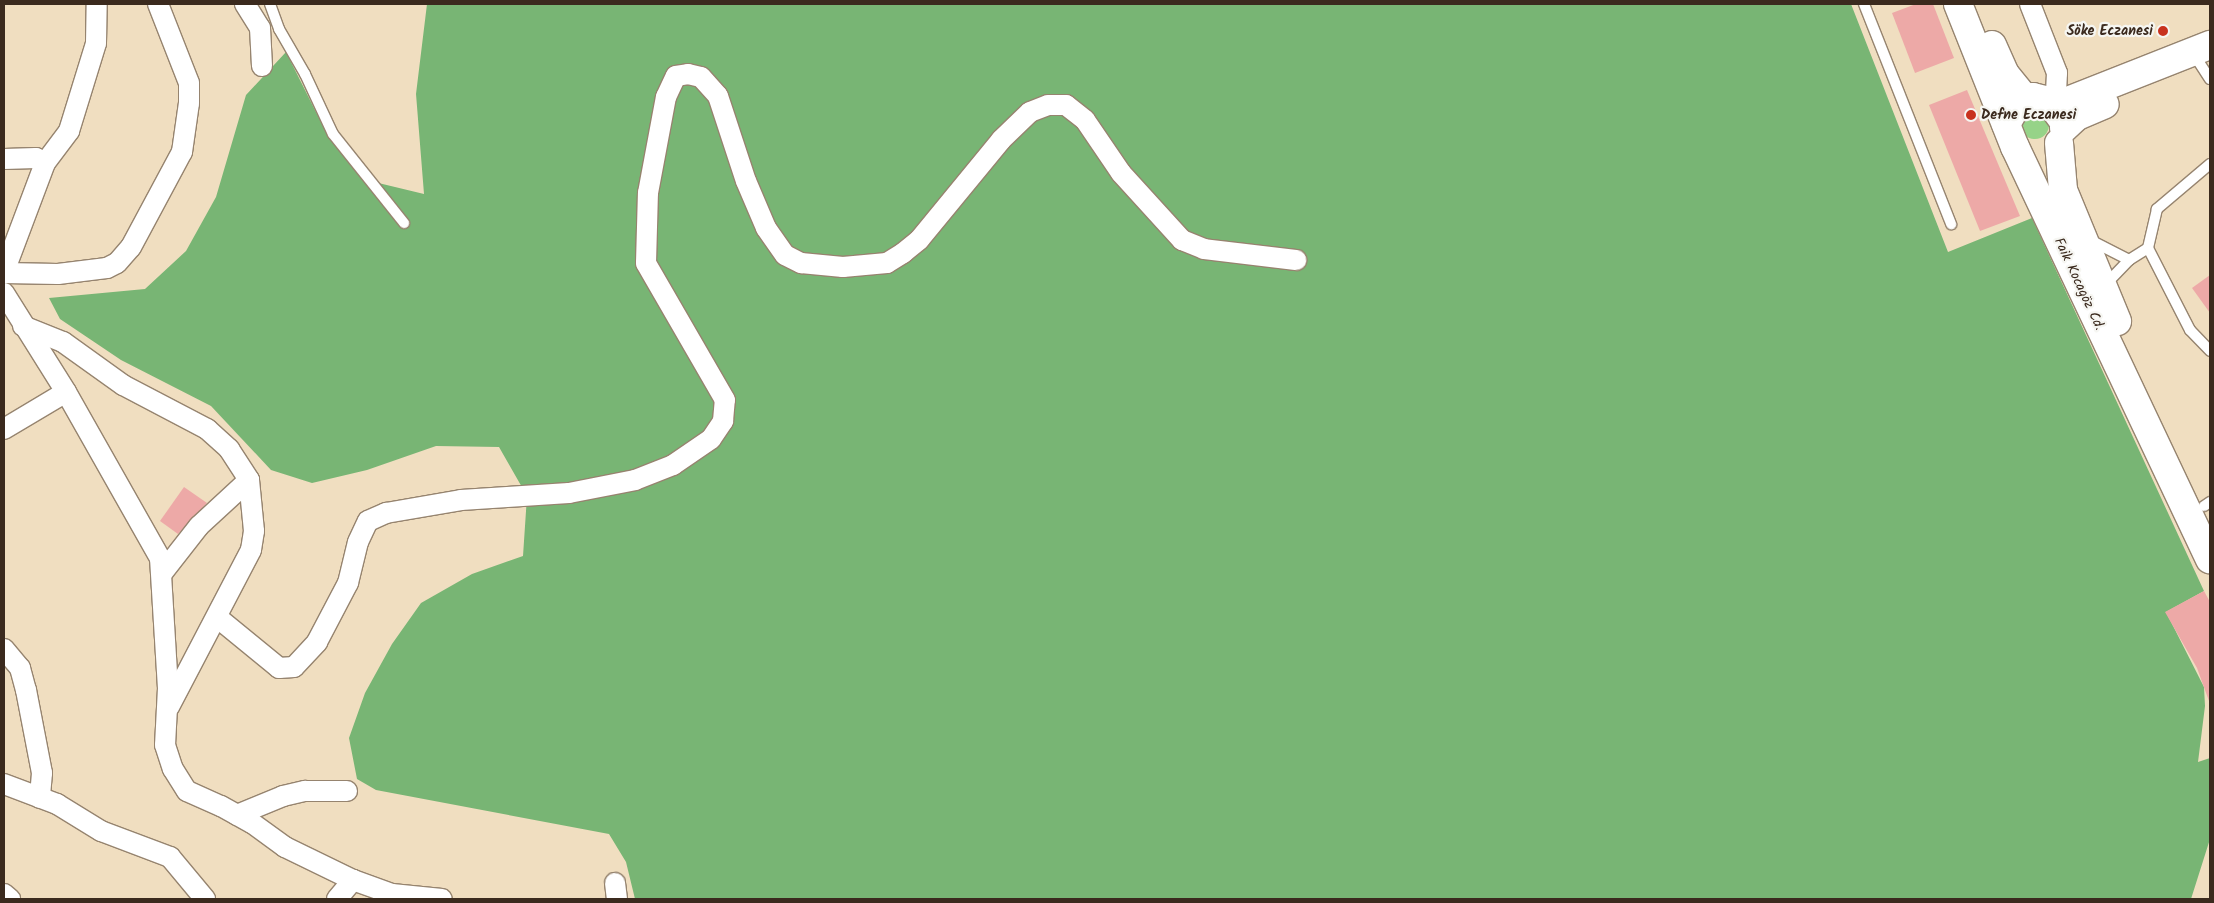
<!DOCTYPE html>
<html>
<head>
<meta charset="utf-8">
<style>
	body { margin:0 }
	#map { position:relative; width:2214px; height:903px; overflow:hidden; background:#f0dec0; font-family:Kalam,sans-serif }
	div>[style] { position:absolute }
	.green>* { inset:0; background:#96d388 }
	.round { border-radius:50% }
	.forest>* { inset:0; background:#78b574 }
	.building>* { inset:0; background:#eda9a7 }
	.roads { filter:drop-shadow(1px 0 #96846f) drop-shadow(-1px 0 #96846f) drop-shadow(0 1px #96846f) drop-shadow(0 -1px #96846f) }
	.lane>* { height:10px; margin:-5px; padding:0 5px; transform-origin:5px; border-radius:5px; background:#fff }
	.street>* { height:20px; margin:-10px; padding:0 10px; transform-origin:10px; border-radius:10px; background:#fff }
	.secondary>* { height:28px; margin:-14px; padding:0 14px; transform-origin:14px; border-radius:14px; background:#fff }
	.dots>* { width:14px; height:14px; translate:-50% -50%; box-sizing:border-box; border:2px solid #f6f6f2; border-radius:50% }
	span { translate:-50% -50%; white-space:nowrap; text-align:center; line-height:1.15; -webkit-text-stroke:4.5px #f6f6f2; paint-order:stroke }
	.poi-label { font-size:14px; color:#3b2a1e; font-weight:700 }
	.right { translate:-100% -50%; text-align:right }
	.left { translate:0 -50%; text-align:left }
	.street-label { font-size:14px; color:#3b2a1e }
	.frame { position:absolute; inset:0; border:5px solid #3b2a1e; pointer-events:none }
</style>
</head>
<body>
<div id="map">
	<div class="green">
		<i class="round" style="left:2021px;top:111px;width:28px;height:28px"></i>
	</div>
	<div class="forest">
		<i style="clip-path:polygon(427px 4px,1851px 4px,1948px 252px,2032px 218px,2204px 591px,2166px 612px,2204px 687px,2205px 706px,2198px 762px,2210px 758px,2210px 839px,2191px 899px,635px 899px,626px 862px,609px 834px,376px 790px,357px 779px,349px 738px,365px 693px,392px 644px,421px 603px,472px 574px,523px 556px,527px 496px,499px 447px,436px 446px,367px 470px,312px 483px,271px 470px,211px 406px,121px 360px,60px 319px,49px 298px,145px 289px,186px 251px,216px 197px,246px 95px,286px 52px,323px 126px,366px 180px,424px 194px,416px 94px)"></i>
	</div>
	<div class="building">
		<i style="clip-path:polygon(1916px 4px,1933px 4px,1954px 58px,1915px 73px,1892px 13px)"></i>
		<i style="clip-path:polygon(1967px 90px,2020px 216px,1980px 231px,1929px 105px)"></i>
		<i style="clip-path:polygon(2210px 275px,2210px 313px,2192px 288px)"></i>
		<i style="clip-path:polygon(184px 487px,207px 503px,178px 534px,160px 521px)"></i>
		<i style="clip-path:polygon(2204px 591px,2210px 602px,2209px 701px,2197px 668px,2165px 612px)"></i>
	</div>
	<div class="roads">
		<div class="lane">
			<i style="left:270px;top:4px;width:27px;rotate:70deg"></i>
			<i style="left:279px;top:29px;width:52px;rotate:60deg"></i>
			<i style="left:305px;top:74px;width:66px;rotate:65deg"></i>
			<i style="left:333px;top:134px;width:114px;rotate:51.4deg"></i>
			<i style="left:1864px;top:4px;width:237px;rotate:68.4deg"></i>
			<i style="left:2193px;top:53px;width:31px;rotate:57deg"></i>
			<i style="left:2210px;top:164px;width:70px;rotate:139.7deg"></i>
			<i style="left:2157px;top:209px;width:40px;rotate:103deg"></i>
			<i style="left:2148px;top:248px;width:92px;rotate:62.9deg"></i>
			<i style="left:2190px;top:330px;width:29px;rotate:46deg"></i>
			<i style="left:2090px;top:240px;width:44px;rotate:27.1deg"></i>
			<i style="left:2105px;top:285px;width:35px;rotate:-46deg"></i>
			<i style="left:2129px;top:260px;width:22px;rotate:-32deg"></i>
			<i style="left:2204px;top:506px;width:7px;rotate:-34deg"></i>
		</div>
		<div class="street">
			<i style="left:245px;top:4px;width:28px;rotate:58deg"></i>
			<i style="left:260px;top:28px;width:38px;rotate:87deg"></i>
			<i style="left:2030px;top:4px;width:74px;rotate:68.6deg"></i>
			<i style="left:2057px;top:73px;width:33px;rotate:93deg"></i>
			<i style="left:4px;top:159px;width:32px;rotate:-2deg"></i>
			<i style="left:36px;top:158px;width:10px;rotate:29deg"></i>
			<i style="left:4px;top:272px;width:116px;rotate:-69.4deg"></i>
			<i style="left:45px;top:163px;width:40px;rotate:-53deg"></i>
			<i style="left:69px;top:131px;width:92px;rotate:-72.9deg"></i>
			<i style="left:96px;top:43px;width:39px;rotate:-89deg"></i>
			<i style="left:4px;top:273px;width:54px;rotate:1.1deg"></i>
			<i style="left:58px;top:274px;width:49px;rotate:-7deg"></i>
			<i style="left:107px;top:268px;width:11px;rotate:-27deg"></i>
			<i style="left:117px;top:263px;width:21px;rotate:-49deg"></i>
			<i style="left:131px;top:247px;width:108px;rotate:-61.8deg"></i>
			<i style="left:182px;top:152px;width:49px;rotate:-81.9deg"></i>
			<i style="left:189px;top:103px;width:20px;rotate:-90deg"></i>
			<i style="left:189px;top:83px;width:85px;rotate:-111.4deg"></i>
			<i style="left:4px;top:293px;width:117px;rotate:57.9deg"></i>
			<i style="left:66px;top:392px;width:191px;rotate:60.5deg"></i>
			<i style="left:160px;top:558px;width:130px;rotate:86.5deg"></i>
			<i style="left:168px;top:688px;width:57px;rotate:93deg"></i>
			<i style="left:165px;top:745px;width:25px;rotate:72deg"></i>
			<i style="left:173px;top:769px;width:26px;rotate:58deg"></i>
			<i style="left:187px;top:791px;width:37px;rotate:24deg"></i>
			<i style="left:221px;top:806px;width:35px;rotate:29deg"></i>
			<i style="left:252px;top:823px;width:41px;rotate:36deg"></i>
			<i style="left:285px;top:847px;width:76px;rotate:25.9deg"></i>
			<i style="left:353px;top:880px;width:41px;rotate:19.7deg"></i>
			<i style="left:392px;top:894px;width:50px;rotate:5.7deg"></i>
			<i style="left:23px;top:326px;width:43px;rotate:21.8deg"></i>
			<i style="left:63px;top:342px;width:74px;rotate:35.6deg"></i>
			<i style="left:123px;top:385px;width:95px;rotate:27.6deg"></i>
			<i style="left:207px;top:429px;width:30px;rotate:42deg"></i>
			<i style="left:229px;top:449px;width:37px;rotate:57deg"></i>
			<i style="left:249px;top:480px;width:51px;rotate:84.4deg"></i>
			<i style="left:254px;top:531px;width:19px;rotate:99deg"></i>
			<i style="left:251px;top:550px;width:177px;rotate:117.6deg"></i>
			<i style="left:4px;top:429px;width:72px;rotate:-30.8deg"></i>
			<i style="left:163px;top:572px;width:58px;rotate:-52deg"></i>
			<i style="left:199px;top:526px;width:68px;rotate:-42.6deg"></i>
			<i style="left:218px;top:618px;width:79px;rotate:39.3deg"></i>
			<i style="left:279px;top:668px;width:15px;rotate:-4deg"></i>
			<i style="left:294px;top:667px;width:34px;rotate:-47deg"></i>
			<i style="left:317px;top:642px;width:67px;rotate:-62.3deg"></i>
			<i style="left:348px;top:583px;width:42px;rotate:-76.3deg"></i>
			<i style="left:358px;top:542px;width:23px;rotate:-65deg"></i>
			<i style="left:368px;top:521px;width:20px;rotate:-24deg"></i>
			<i style="left:386px;top:513px;width:76px;rotate:-9.8deg"></i>
			<i style="left:461px;top:500px;width:108px;rotate:-3.7deg"></i>
			<i style="left:569px;top:493px;width:67px;rotate:-11.1deg"></i>
			<i style="left:635px;top:480px;width:41px;rotate:-21.5deg"></i>
			<i style="left:673px;top:465px;width:46px;rotate:-34.4deg"></i>
			<i style="left:711px;top:439px;width:22px;rotate:-56deg"></i>
			<i style="left:723px;top:421px;width:21px;rotate:-85deg"></i>
			<i style="left:725px;top:400px;width:158px;rotate:-120deg"></i>
			<i style="left:646px;top:263px;width:70px;rotate:-88.4deg"></i>
			<i style="left:648px;top:193px;width:98px;rotate:-79.4deg"></i>
			<i style="left:666px;top:97px;width:23px;rotate:-65deg"></i>
			<i style="left:676px;top:76px;width:12px;rotate:-9deg"></i>
			<i style="left:688px;top:74px;width:13px;rotate:13deg"></i>
			<i style="left:701px;top:77px;width:25px;rotate:48deg"></i>
			<i style="left:718px;top:96px;width:89px;rotate:71.8deg"></i>
			<i style="left:746px;top:181px;width:51px;rotate:66.9deg"></i>
			<i style="left:766px;top:228px;width:33px;rotate:55deg"></i>
			<i style="left:785px;top:255px;width:18px;rotate:27deg"></i>
			<i style="left:801px;top:263px;width:42px;rotate:5.4deg"></i>
			<i style="left:843px;top:267px;width:44px;rotate:-5.2deg"></i>
			<i style="left:887px;top:263px;width:19px;rotate:-32deg"></i>
			<i style="left:903px;top:253px;width:21px;rotate:-39deg"></i>
			<i style="left:919px;top:240px;width:129px;rotate:-50.6deg"></i>
			<i style="left:1001px;top:140px;width:40px;rotate:-44deg"></i>
			<i style="left:1030px;top:112px;width:19px;rotate:-21deg"></i>
			<i style="left:1048px;top:105px;width:18px"></i>
			<i style="left:1066px;top:105px;width:24px;rotate:38deg"></i>
			<i style="left:1085px;top:120px;width:64px;rotate:55.8deg"></i>
			<i style="left:1121px;top:173px;width:91px;rotate:47.7deg"></i>
			<i style="left:1182px;top:240px;width:24px;rotate:22deg"></i>
			<i style="left:1204px;top:249px;width:93px;rotate:6.8deg"></i>
			<i style="left:4px;top:649px;width:25px;rotate:50deg"></i>
			<i style="left:20px;top:668px;width:23px;rotate:75deg"></i>
			<i style="left:26px;top:690px;width:85px;rotate:79.1deg"></i>
			<i style="left:42px;top:773px;width:25px;rotate:95deg"></i>
			<i style="left:4px;top:784px;width:57px;rotate:20.7deg"></i>
			<i style="left:57px;top:804px;width:52px;rotate:31.5deg"></i>
			<i style="left:101px;top:831px;width:74px;rotate:20.6deg"></i>
			<i style="left:170px;top:857px;width:55px;rotate:50.2deg"></i>
			<i style="left:237px;top:815px;width:50px;rotate:-22.4deg"></i>
			<i style="left:283px;top:796px;width:23px;rotate:-13deg"></i>
			<i style="left:305px;top:791px;width:42px"></i>
			<i style="left:615px;top:883px;width:16px;rotate:83deg"></i>
			<i style="left:4px;top:894px;width:8px;rotate:40deg"></i>
			<i style="left:337px;top:899px;width:25px;rotate:-50deg"></i>
		</div>
		<div class="secondary">
			<i style="left:1958px;top:4px;width:154px;rotate:68.3deg"></i>
			<i style="left:2015px;top:147px;width:456px;rotate:64.7deg"></i>
			<i style="left:1992px;top:45px;width:32px;rotate:66deg"></i>
			<i style="left:2005px;top:74px;width:32px;rotate:51deg"></i>
			<i style="left:2055px;top:106px;width:167px;rotate:-21.5deg"></i>
			<i style="left:2006px;top:124px;width:24px;rotate:-60deg"></i>
			<i style="left:2018px;top:103px;width:16px;rotate:-22deg"></i>
			<i style="left:2033px;top:97px;width:16px;rotate:14deg"></i>
			<i style="left:2049px;top:101px;width:24px;rotate:54deg"></i>
			<i style="left:2064px;top:128px;width:18px;rotate:-43deg"></i>
			<i style="left:2077px;top:116px;width:30px;rotate:-23deg"></i>
			<i style="left:2059px;top:143px;width:47px;rotate:85.1deg"></i>
			<i style="left:2063px;top:190px;width:142px;rotate:67.6deg"></i>
		</div>
	</div>
	<div class="dots">
		<i style="left:2163px;top:31px;background:#c8321e"></i>
		<i style="left:1971px;top:115px;background:#c8321e"></i>
	</div>
	<div class="poi-label">
		<span class="right" style="left:2153px;top:31px">Söke Eczanesi</span>
		<span class="left" style="left:1981px;top:115px">Defne Eczanesi</span>
	</div>
	<div class="street-label">
		<span style="left:2079px;top:284px;rotate:65deg">Faik Kocagöz Cd.</span>
	</div>
	<div class="frame"></div>
</div>
</body>
</html>
